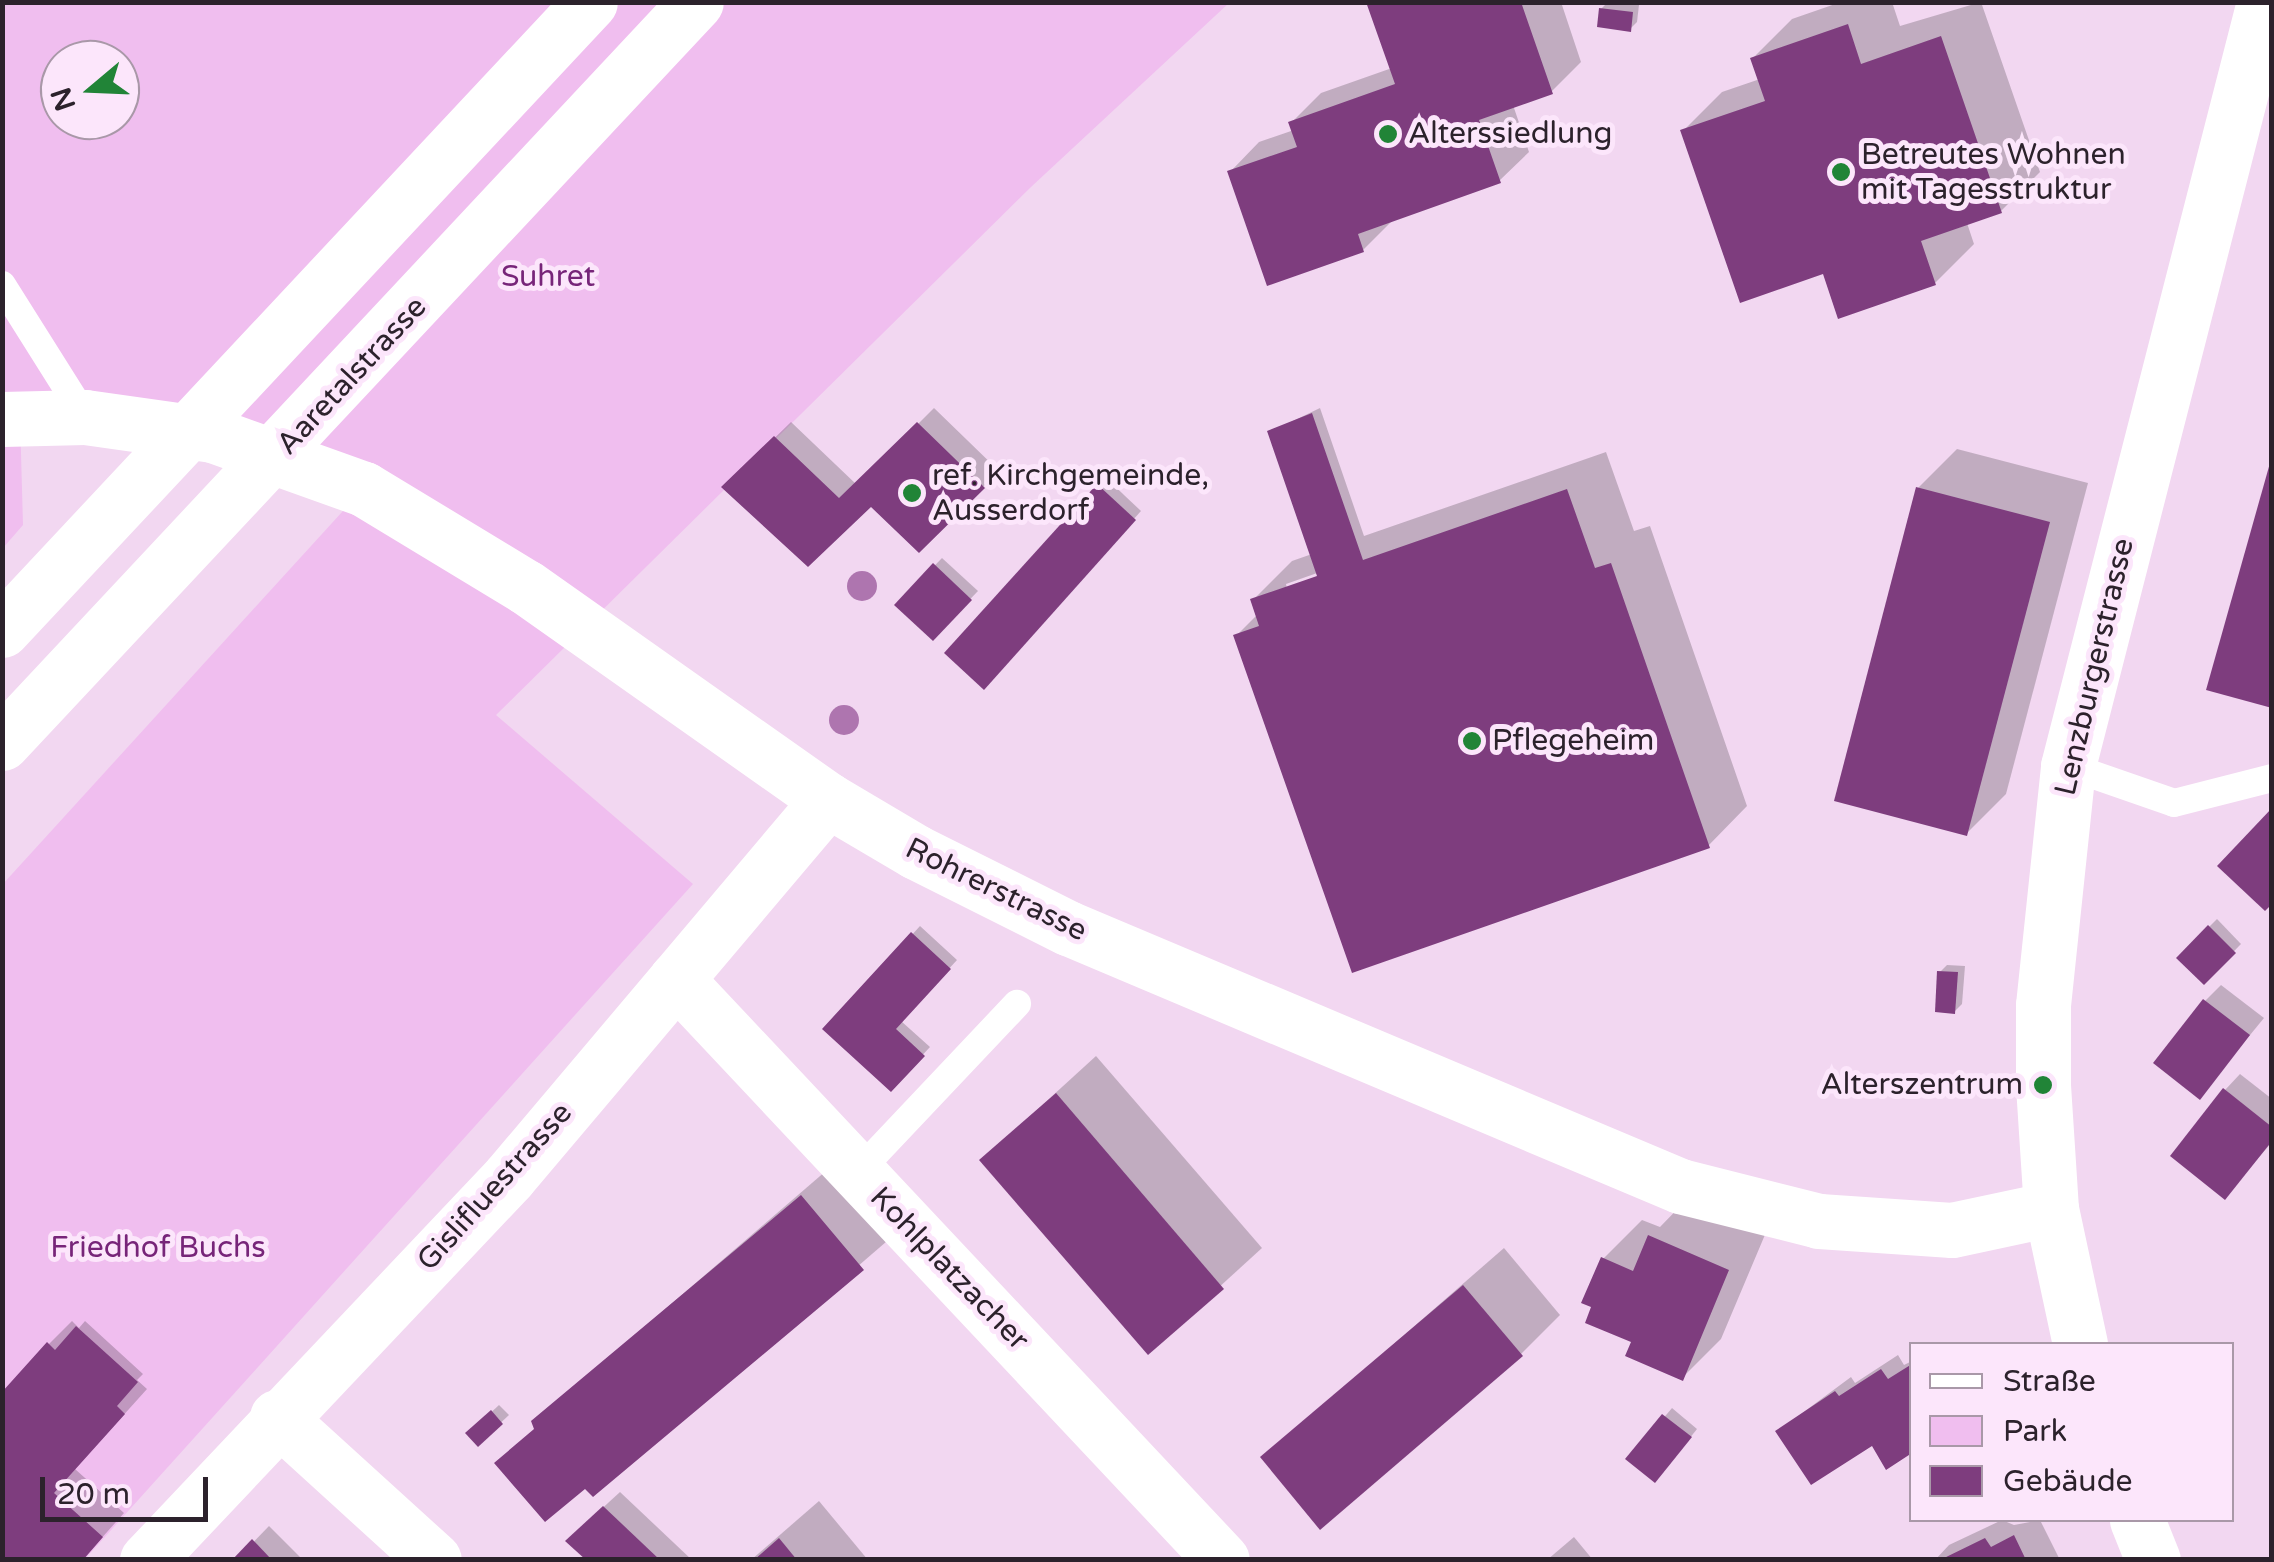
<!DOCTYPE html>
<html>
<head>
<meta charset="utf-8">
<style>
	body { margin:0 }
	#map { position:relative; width:2274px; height:1562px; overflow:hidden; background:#f2d7f1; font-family:"Varela Round",sans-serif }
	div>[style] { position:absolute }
	.green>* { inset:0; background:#f0beef }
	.shadow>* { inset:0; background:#0003 }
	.building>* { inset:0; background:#7e3d7e }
	.lane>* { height:28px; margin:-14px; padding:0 14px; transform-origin:14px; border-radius:14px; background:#fff }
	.street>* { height:55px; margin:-27.5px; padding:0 27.5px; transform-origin:27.5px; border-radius:27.5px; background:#fff }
	.secondary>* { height:55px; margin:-27.5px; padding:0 27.5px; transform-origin:27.5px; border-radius:27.5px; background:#fff }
	.highway>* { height:55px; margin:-27.5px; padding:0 27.5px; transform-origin:27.5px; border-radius:27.5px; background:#fff }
	.trees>* { width:30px; height:30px; margin:-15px; border-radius:50%; background:#ae75af }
	.dots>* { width:28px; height:28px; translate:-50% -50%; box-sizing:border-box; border:5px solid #fce6fb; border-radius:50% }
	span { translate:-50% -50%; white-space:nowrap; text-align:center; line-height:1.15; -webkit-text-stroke:10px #fce6fb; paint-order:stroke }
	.poi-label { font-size:30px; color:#2c222c }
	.left { translate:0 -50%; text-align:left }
	.right { translate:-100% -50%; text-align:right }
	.park-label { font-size:30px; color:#772579 }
	.street-label { font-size:30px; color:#2c222c }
	.frame { position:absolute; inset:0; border:5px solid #2c222c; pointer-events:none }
	.legend { position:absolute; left:1909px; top:1342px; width:325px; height:180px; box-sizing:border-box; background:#fce6fb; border:2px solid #a998a8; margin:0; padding:12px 18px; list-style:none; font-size:30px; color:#2c222c }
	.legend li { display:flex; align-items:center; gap:20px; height:50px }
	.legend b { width:50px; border:2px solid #a998a8 }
	.north { position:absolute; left:40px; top:40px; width:100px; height:100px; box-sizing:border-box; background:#fce6fb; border:2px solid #a998a8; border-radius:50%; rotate:251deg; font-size:28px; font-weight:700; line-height:40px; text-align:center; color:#2c222c }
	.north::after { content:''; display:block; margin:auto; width:35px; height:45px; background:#218437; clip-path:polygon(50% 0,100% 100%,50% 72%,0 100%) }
	.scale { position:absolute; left:40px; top:1477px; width:168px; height:45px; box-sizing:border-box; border:5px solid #2c222c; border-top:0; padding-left:12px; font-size:30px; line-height:35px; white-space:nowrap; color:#2c222c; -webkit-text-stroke:8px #fce6fb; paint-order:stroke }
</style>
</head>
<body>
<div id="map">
	<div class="green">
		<i style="clip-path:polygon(evenodd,3px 3px,1229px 3px,1031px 187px,496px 715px,693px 884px,85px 1559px,3px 1559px,2px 885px,363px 489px,20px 417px,23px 525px,3px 548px,3px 3px,60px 60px,120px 60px,120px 120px,60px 120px,60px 60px)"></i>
	</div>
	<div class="shadow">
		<i style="clip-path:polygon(1369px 2px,1561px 2px,1581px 62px,1552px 91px,1513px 105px,1529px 152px,1499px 181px,1393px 220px,1363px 250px,1230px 172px,1259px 142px,1294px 130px,1291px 123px,1321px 93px,1392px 68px)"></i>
		<i style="clip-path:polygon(1608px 2px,1639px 5px,1637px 22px,1630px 29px,1601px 9px)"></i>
		<i style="clip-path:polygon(1841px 2px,1892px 2px,1900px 26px,1981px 2px,2040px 172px,2001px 211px,1967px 223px,1974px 244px,1935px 283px,1825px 271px,1683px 131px,1722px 92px,1760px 79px,1753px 58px,1792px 19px)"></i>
		<i style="clip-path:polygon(934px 408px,999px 471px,919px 550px,871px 503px,724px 487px,791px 422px,857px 485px)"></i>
		<i style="clip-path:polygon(evenodd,1320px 408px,1364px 536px,1606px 452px,1634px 531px,1650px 526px,1747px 806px,1708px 846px,1236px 636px,1258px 614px,1253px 600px,1292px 561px,1312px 554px,1270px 432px,1320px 408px,1320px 572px,1320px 578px,1287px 589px,1286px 584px,1320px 572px)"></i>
		<i style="clip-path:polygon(1957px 449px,2088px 483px,2006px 794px,1967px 833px,1918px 488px)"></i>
		<i style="clip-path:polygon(1106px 478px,1141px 511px,991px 679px,947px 653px)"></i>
		<i style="clip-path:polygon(942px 558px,978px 591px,933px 638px,897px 605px)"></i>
		<i style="clip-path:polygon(2217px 919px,2241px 944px,2204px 982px,2179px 957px)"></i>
		<i style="clip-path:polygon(920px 926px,957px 960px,901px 1021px,930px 1047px,891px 1089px,826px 1029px)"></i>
		<i style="clip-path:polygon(1947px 965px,1965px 966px,1962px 1004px,1954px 1012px,1940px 972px)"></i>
		<i style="clip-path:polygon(2221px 985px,2264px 1018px,2200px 1096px,2205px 1001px)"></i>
		<i style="clip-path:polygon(1096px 1056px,1262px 1248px,1148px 1352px,982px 1160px)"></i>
		<i style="clip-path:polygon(2240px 1074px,2272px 1099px,2272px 1142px,2225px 1197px,2225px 1090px)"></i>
		<i style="clip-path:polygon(841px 1158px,901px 1229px,594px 1494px,534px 1422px)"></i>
		<i style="clip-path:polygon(1689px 1197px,1767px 1230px,1721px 1339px,1682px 1378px,1603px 1259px,1642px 1220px,1660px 1227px)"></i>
		<i style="clip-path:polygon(1504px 1248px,1560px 1315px,1521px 1354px,1263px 1458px)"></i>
		<i style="clip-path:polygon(72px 1321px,79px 1328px,85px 1321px,143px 1374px,137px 1380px,147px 1389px,75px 1469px,124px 1513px,82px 1560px,2px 1560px,49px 1344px)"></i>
		<i style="clip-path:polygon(1898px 1355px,1904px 1365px,1912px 1361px,1912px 1450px,1778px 1431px,1851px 1377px,1855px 1383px)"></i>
		<i style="clip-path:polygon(499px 1405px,509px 1415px,478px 1444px,469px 1433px)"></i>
		<i style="clip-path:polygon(1672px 1408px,1697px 1429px,1662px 1473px,1629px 1459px)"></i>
		<i style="clip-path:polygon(620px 1492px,692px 1560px,590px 1560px,584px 1525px)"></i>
		<i style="clip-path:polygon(819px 1501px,868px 1560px,751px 1560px)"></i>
		<i style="clip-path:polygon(2002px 1520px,2014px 1525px,2040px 1520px,2060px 1560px,1935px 1560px,1949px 1545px)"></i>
		<i style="clip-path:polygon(269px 1526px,303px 1560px,236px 1560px)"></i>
		<i style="clip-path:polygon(1574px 1537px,1593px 1560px,1547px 1560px)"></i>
	</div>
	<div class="building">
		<i style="clip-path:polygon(1366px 2px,1521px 2px,1553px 94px,1479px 120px,1501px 183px,1358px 234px,1364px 252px,1267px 286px,1227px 171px,1297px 147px,1288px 122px,1395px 84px)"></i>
		<i style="clip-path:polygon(1599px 8px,1633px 12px,1631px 32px,1597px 27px)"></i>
		<i style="clip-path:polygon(1848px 24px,1861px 64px,1941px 36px,2002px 213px,1921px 241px,1936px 285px,1838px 319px,1823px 274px,1740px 303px,1680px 130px,1765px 101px,1750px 58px)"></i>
		<i style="clip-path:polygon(1312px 413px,1363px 560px,1567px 489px,1595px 568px,1611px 563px,1710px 848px,1352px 973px,1233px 635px,1259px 626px,1250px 599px,1317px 576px,1267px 431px)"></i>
		<i style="clip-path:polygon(917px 422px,985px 488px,919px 553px,871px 507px,808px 567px,721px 487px,774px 436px,839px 498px)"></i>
		<i style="clip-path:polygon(2270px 463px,2272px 463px,2272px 708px,2206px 690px)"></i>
		<i style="clip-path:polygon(1097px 484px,1136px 520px,984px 690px,944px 653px)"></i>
		<i style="clip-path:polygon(1916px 487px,2050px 522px,1967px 836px,1834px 801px)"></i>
		<i style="clip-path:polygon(933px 563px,972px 600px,933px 641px,894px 605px)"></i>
		<i style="clip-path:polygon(2272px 808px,2272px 904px,2265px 911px,2217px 866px)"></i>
		<i style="clip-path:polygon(2208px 925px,2236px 953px,2204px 985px,2176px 958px)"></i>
		<i style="clip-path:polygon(911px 932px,951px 969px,896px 1029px,925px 1056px,891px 1092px,822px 1029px)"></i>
		<i style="clip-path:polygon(1937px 971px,1958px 972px,1955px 1014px,1935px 1012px)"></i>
		<i style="clip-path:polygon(2203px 999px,2250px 1035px,2200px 1100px,2153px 1063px)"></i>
		<i style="clip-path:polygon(2223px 1088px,2272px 1127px,2272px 1141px,2225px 1200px,2170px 1156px)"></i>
		<i style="clip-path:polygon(1056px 1093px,1224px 1289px,1148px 1355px,979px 1160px)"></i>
		<i style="clip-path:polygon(801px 1195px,864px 1270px,593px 1497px,585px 1489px,545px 1522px,494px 1463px,534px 1429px,531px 1421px)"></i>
		<i style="clip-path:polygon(1648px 1235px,1729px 1270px,1683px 1381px,1625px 1356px,1631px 1342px,1585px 1323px,1591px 1307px,1581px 1303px,1601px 1257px,1633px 1271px)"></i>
		<i style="clip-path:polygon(1463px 1285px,1523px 1356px,1320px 1530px,1260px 1457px)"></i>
		<i style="clip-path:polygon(76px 1326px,138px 1382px,117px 1406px,125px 1414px,54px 1493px,103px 1537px,83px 1560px,2px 1560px,2px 1392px,47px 1342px,55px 1350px)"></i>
		<i style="clip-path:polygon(1912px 1364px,1912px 1453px,1886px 1470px,1872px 1446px,1811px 1485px,1775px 1431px,1835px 1391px,1839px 1396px,1881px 1369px,1888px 1379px)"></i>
		<i style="clip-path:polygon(491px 1410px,503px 1424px,478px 1447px,465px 1433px)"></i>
		<i style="clip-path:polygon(1662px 1414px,1692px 1437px,1655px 1483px,1625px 1459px)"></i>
		<i style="clip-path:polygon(603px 1506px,660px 1560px,586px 1560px,565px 1541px)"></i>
		<i style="clip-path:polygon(2014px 1535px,2026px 1560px,1940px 1560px,1985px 1538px,1991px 1547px)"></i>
		<i style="clip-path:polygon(779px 1538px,797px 1560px,754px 1560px)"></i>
		<i style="clip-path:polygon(252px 1539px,272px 1560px,232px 1560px)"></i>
	</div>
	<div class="lane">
		<i style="left:2px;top:285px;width:156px;rotate:57.8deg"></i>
		<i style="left:2068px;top:766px;width:112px;rotate:19.2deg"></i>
		<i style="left:2174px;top:803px;width:101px;rotate:-14.3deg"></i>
		<i style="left:857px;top:1173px;width:233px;rotate:-46.6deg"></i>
	</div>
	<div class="street">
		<i style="left:676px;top:979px;width:797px;rotate:46.78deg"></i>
		<i style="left:277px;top:1417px;width:212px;rotate:42.3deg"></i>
		<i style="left:147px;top:1560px;width:527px;rotate:-46.61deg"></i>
		<i style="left:509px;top:1177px;width:494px;rotate:-49.8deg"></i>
	</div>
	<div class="secondary">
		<i style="left:2px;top:419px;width:83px;rotate:-1.4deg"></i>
		<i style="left:85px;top:417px;width:129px;rotate:8deg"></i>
		<i style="left:213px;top:435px;width:160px;rotate:19.7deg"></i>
		<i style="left:364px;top:489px;width:189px;rotate:31.2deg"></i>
		<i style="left:526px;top:587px;width:370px;rotate:35.2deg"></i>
		<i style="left:828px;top:800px;width:102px;rotate:30.6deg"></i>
		<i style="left:916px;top:852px;width:170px;rotate:26.6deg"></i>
		<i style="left:1068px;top:928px;width:664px;rotate:22.86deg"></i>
		<i style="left:1680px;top:1186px;width:143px;rotate:14.1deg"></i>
		<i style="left:1819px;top:1221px;width:133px;rotate:3.9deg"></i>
		<i style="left:1952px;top:1230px;width:101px;rotate:-12deg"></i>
		<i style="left:2080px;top:1344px;width:138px;rotate:-102.1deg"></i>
		<i style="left:2051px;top:1209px;width:124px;rotate:-93.7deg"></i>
		<i style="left:2043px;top:1085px;width:80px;rotate:-90deg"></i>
		<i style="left:2043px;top:1005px;width:240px;rotate:-84deg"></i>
		<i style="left:2068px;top:766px;width:789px;rotate:-75.61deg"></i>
		<i style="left:2137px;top:1520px;width:43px;rotate:68.2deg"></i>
	</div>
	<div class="highway">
		<i style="left:2px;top:630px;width:860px;rotate:-46.88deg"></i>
		<i style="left:2px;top:743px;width:1015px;rotate:-46.88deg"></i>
	</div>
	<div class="trees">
		<i style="left:862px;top:586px"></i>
		<i style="left:844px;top:720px"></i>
	</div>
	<div class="dots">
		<i style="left:1388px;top:134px;background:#218437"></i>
		<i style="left:1841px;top:172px;background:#218437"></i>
		<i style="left:912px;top:493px;background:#218437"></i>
		<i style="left:1472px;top:741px;background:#218437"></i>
		<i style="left:2043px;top:1085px;background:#218437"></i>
	</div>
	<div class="poi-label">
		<span class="left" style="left:1408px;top:134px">Alterssiedlung</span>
		<span class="left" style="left:1861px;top:172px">Betreutes Wohnen<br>mit Tagesstruktur</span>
		<span class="left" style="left:932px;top:493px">ref. Kirchgemeinde,<br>Ausserdorf</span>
		<span class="left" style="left:1492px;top:741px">Pflegeheim</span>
		<span class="right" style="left:2023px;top:1085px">Alterszentrum</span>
	</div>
	<div class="park-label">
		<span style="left:548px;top:277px">Suhret</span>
		<span style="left:158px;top:1248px">Friedhof Buchs</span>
	</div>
	<div class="street-label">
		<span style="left:352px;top:376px;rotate:-47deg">Aaretalstrasse</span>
		<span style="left:2095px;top:667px;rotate:-77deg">Lenzburgerstrasse</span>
		<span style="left:996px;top:890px;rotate:26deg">Rohrerstrasse</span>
		<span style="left:495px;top:1187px;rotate:-48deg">Gislifluestrasse</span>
		<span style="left:949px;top:1269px;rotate:46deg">Kohlplatzacher</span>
	</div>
	<div class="frame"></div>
	<ul class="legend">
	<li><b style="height:12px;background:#fff"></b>Straße</li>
	<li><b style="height:28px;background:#f0beef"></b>Park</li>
	<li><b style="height:28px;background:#7e3d7e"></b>Gebäude</li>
	</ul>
	<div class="north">N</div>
	<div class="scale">20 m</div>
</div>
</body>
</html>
